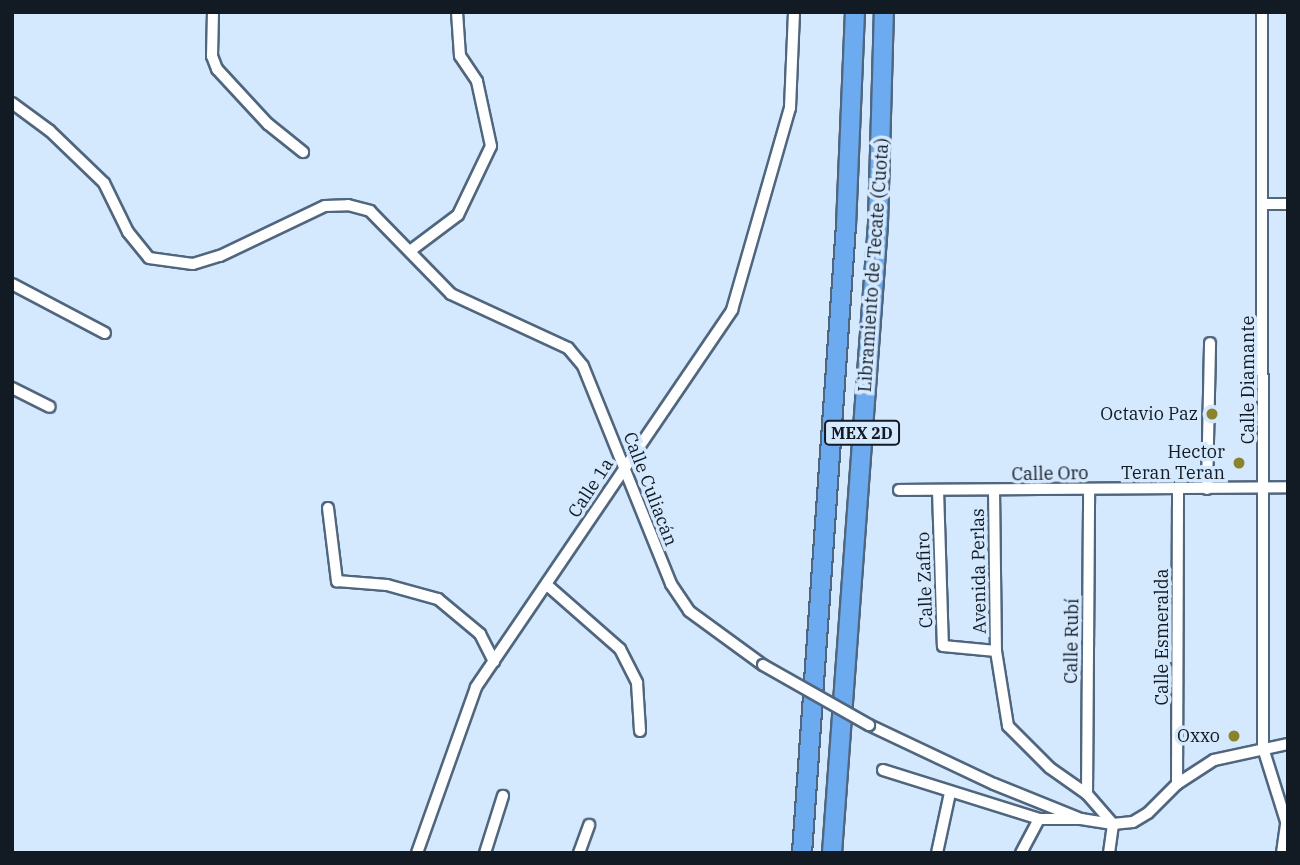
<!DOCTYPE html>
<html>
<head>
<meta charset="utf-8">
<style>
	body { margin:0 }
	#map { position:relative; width:1300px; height:865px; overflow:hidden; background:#d4e8fe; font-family:"IBM Plex Serif",serif }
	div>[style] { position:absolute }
	.roads { filter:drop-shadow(2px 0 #50667e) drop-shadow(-2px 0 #50667e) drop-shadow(0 2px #50667e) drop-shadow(0 -2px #50667e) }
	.street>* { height:10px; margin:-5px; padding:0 5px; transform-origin:5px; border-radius:5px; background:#fff }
	.highway>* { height:18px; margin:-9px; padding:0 9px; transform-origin:9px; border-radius:9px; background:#6cabf0 }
	.bridges { filter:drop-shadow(2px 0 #50667e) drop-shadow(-2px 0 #50667e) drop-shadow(0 2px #50667e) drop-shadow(0 -2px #50667e) }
	.street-bridge>* { height:10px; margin:-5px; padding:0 5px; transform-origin:5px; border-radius:5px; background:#fff }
	.dots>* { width:19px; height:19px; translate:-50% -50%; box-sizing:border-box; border:4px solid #d4e8fe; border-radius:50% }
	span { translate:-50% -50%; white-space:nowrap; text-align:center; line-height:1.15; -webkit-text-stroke:7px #d4e8fe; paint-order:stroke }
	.shield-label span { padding:2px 5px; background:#d4e8fe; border:2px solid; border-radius:5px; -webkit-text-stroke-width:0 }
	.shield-label { font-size:16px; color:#121b24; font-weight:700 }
	.street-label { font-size:18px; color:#121b24 }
	.poi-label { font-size:18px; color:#121b24 }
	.right { translate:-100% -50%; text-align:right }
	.frame { position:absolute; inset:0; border:14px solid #121b24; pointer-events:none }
</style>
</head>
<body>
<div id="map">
	<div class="roads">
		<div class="street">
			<i style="left:213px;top:12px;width:44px;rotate:91.3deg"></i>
			<i style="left:212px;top:56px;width:14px;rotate:69deg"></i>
			<i style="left:217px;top:69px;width:75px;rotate:47.2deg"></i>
			<i style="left:268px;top:124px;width:45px;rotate:38.7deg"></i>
			<i style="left:1262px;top:12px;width:736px;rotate:89.92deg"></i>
			<i style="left:1263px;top:748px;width:84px;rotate:72.6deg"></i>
			<i style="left:12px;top:103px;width:47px;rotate:36.4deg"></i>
			<i style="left:50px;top:131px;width:75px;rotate:43.9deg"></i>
			<i style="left:104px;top:183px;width:55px;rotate:63.9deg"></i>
			<i style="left:128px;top:232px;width:33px;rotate:51deg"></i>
			<i style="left:149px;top:258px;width:44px;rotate:7.8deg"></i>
			<i style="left:193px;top:264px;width:28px;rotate:-17deg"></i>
			<i style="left:220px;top:256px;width:116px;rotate:-25.5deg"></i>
			<i style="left:325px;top:206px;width:23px;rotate:-2deg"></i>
			<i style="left:348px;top:205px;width:23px;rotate:15deg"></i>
			<i style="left:370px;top:211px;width:116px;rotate:45.7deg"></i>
			<i style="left:451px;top:294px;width:129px;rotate:24.8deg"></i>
			<i style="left:568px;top:348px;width:23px;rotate:50deg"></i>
			<i style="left:583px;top:366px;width:235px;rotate:68deg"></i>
			<i style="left:671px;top:584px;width:32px;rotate:56deg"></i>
			<i style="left:689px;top:611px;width:92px;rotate:36.1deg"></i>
			<i style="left:1263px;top:204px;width:25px"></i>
			<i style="left:410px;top:251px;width:60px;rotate:-36.9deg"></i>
			<i style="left:458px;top:215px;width:76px;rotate:-64.4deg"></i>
			<i style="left:491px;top:146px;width:66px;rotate:-102.2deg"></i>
			<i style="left:477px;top:81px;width:30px;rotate:-124deg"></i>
			<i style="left:460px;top:56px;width:44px;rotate:-93.9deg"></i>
			<i style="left:12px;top:284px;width:105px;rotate:27.8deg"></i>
			<i style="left:12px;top:388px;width:42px;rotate:26.6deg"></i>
			<i style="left:1207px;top:489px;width:146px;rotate:-88.8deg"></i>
			<i style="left:899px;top:490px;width:389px;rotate:-0.4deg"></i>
			<i style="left:938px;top:490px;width:156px;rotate:88.2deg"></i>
			<i style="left:943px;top:646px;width:53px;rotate:5.4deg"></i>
			<i style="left:994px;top:490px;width:161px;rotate:89.3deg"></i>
			<i style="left:996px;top:651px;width:76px;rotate:80.9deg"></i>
			<i style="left:1008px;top:726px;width:59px;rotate:45deg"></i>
			<i style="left:1050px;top:768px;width:45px;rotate:35.1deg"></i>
			<i style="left:1087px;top:794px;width:40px;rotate:49deg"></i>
			<i style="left:328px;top:508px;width:74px;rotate:83deg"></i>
			<i style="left:337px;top:581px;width:50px;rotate:4.6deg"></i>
			<i style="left:387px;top:585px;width:53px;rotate:15.4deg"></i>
			<i style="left:438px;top:599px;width:55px;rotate:39.8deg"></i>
			<i style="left:480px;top:634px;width:31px;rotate:63deg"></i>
			<i style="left:547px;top:585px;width:97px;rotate:41.2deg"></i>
			<i style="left:620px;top:649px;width:38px;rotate:63deg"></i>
			<i style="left:637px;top:683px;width:48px;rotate:86.4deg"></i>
			<i style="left:869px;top:725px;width:138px;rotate:25.3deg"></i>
			<i style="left:994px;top:784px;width:94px;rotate:21.9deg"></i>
			<i style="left:1081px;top:819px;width:32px;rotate:9deg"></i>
			<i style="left:1113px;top:824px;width:20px;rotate:-6deg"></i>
			<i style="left:1133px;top:822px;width:17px;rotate:-31deg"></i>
			<i style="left:1148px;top:813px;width:41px;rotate:-45deg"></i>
			<i style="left:1177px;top:784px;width:44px;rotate:-33deg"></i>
			<i style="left:1214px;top:760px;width:76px;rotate:-12.2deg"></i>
			<i style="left:883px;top:770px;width:164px;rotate:17.4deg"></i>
			<i style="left:1177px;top:784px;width:294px;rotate:-89.8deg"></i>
			<i style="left:1087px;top:794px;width:305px;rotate:-89.6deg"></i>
			<i style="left:417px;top:853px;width:176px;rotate:-70.4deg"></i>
			<i style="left:476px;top:687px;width:456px;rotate:-55.8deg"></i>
			<i style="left:732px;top:310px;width:210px;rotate:-74deg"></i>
			<i style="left:790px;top:108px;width:96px;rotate:-87.6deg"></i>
			<i style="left:485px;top:853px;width:60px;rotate:-72.5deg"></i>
			<i style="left:579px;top:853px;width:30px;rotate:-70deg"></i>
			<i style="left:937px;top:853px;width:61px;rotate:-77.8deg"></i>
			<i style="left:1021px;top:853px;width:38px;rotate:-62deg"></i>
			<i style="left:1039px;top:819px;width:42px"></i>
			<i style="left:1109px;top:853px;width:29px;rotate:-82deg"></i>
			<i style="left:1282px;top:853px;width:29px;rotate:-82deg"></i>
		</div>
		<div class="highway">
			<i style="left:802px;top:853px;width:629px;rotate:-85.99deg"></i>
			<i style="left:846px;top:226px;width:214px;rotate:-87.6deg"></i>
			<i style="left:832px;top:853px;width:632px;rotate:-85.82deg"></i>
			<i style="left:878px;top:223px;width:211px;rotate:-88.4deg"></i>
		</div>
	</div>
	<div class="bridges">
		<div class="street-bridge">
			<i style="left:763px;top:665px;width:122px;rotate:29.5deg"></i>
		</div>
	</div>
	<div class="dots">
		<i style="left:1212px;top:414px;background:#8a832b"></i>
		<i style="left:1239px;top:463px;background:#8a832b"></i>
		<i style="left:1234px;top:736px;background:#8a832b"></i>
	</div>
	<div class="shield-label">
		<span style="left:862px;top:433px">MEX 2D</span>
	</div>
	<div class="street-label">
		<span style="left:874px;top:265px;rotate:-86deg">Libramiento de Tecate (Cuota)</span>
		<span style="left:1248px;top:380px;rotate:-90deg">Calle Diamante</span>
		<span style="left:1050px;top:474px;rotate:-1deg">Calle Oro</span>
		<span style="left:591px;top:488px;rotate:-57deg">Calle 1a</span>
		<span style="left:650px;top:489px;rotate:69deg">Calle Culiacán</span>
		<span style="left:979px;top:571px;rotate:-91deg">Avenida Perlas</span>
		<span style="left:925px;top:580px;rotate:-92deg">Calle Zafiro</span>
		<span style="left:1162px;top:637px;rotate:-90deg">Calle Esmeralda</span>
		<span style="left:1072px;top:641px;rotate:-89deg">Calle Rubí</span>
	</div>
	<div class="poi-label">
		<span class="right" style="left:1198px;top:414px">Octavio Paz</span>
		<span class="right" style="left:1225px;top:463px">Hector<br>Teran Teran</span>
		<span class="right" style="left:1220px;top:736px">Oxxo</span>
	</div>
	<div class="frame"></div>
</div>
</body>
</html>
